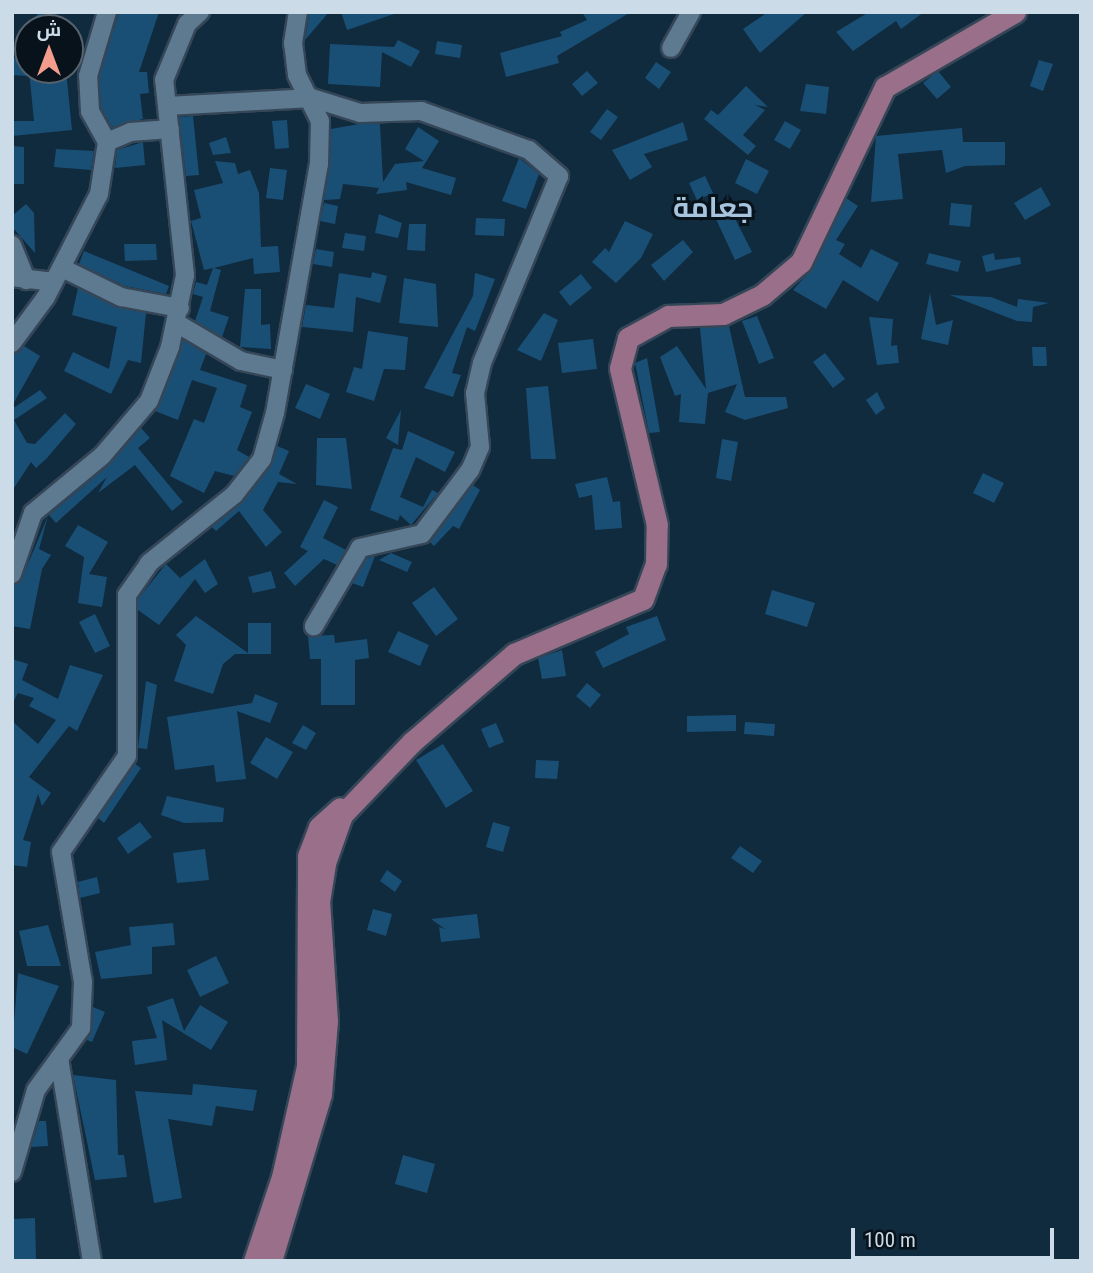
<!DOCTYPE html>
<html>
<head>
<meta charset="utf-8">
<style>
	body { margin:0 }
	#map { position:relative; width:1093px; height:1273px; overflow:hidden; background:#102a3e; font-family:"Roboto Condensed",Cairo,sans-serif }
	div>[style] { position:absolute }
	.building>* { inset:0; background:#1a4f75 }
	.roads { filter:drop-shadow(2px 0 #354657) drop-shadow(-2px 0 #354657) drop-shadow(0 2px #354657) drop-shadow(0 -2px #354657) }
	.minor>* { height:18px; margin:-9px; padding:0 9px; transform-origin:9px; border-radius:9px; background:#5e7a91 }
	.major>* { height:21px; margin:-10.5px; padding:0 10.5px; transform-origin:10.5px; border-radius:10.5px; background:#996f89 }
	span { translate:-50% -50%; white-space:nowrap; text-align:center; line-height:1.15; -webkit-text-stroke:6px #07121b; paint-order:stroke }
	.district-label { font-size:28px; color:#a6c4dd; font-weight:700 }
	.frame { position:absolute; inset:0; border:14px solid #ccdbe8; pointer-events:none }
	.north { position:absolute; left:14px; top:14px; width:70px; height:70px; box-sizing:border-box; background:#07121b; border:2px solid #56626d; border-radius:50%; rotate:0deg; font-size:19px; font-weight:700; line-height:28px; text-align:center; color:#ccdbe8 }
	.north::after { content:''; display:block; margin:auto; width:24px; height:32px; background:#f49d8d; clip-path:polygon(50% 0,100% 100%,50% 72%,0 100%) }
	.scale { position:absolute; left:851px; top:1228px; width:203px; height:32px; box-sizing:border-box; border:4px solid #ccdbe8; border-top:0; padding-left:9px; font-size:21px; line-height:24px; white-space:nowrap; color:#ccdbe8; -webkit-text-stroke:5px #07121b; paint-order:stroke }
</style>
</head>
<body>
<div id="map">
	<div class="building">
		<i style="clip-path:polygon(39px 12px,53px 12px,77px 28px,29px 28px)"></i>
		<i style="clip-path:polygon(119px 12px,159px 12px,139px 72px,147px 72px,149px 93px,140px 94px,143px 119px,112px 127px,101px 108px,99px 77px)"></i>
		<i style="clip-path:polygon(309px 12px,329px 12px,305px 40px,309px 14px)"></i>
		<i style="clip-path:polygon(341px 12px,393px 12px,394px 14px,347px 30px)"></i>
		<i style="clip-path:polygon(582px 12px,631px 12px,557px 56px,559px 63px,506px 77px,500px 53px,562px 36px,560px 32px,587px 20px)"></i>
		<i style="clip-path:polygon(768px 12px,807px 12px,760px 53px,743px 29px)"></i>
		<i style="clip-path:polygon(869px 12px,924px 12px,901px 29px,896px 21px,853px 51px,836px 32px)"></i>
		<i style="clip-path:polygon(398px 40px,420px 51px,411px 67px,382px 52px,380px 87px,328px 84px,330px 44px,394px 47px)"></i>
		<i style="clip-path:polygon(437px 41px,462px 45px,460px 58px,435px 54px)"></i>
		<i style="clip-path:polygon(13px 58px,28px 59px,28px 76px,12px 75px)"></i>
		<i style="clip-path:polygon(1039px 60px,1053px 64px,1043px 91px,1030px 86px)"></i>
		<i style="clip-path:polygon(656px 62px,671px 72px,659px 89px,645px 78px)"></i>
		<i style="clip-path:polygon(29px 70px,66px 70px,72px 130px,12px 136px,12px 121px,34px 121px)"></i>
		<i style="clip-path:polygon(587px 71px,598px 83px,582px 96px,572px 84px)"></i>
		<i style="clip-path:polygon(938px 71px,951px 87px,937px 99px,923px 83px)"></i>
		<i style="clip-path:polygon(806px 84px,829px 87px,826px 114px,800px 111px)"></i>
		<i style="clip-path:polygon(746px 86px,768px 107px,755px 105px,765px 110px,743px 135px,756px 146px,748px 155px,704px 119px,711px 110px,718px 115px)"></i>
		<i style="clip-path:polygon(607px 109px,618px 117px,601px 140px,590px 132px)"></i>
		<i style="clip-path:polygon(193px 116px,199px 175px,186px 176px,179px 117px)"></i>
		<i style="clip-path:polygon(287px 120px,289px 148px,275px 149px,272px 121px)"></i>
		<i style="clip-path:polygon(785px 121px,801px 130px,790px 149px,774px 140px)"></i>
		<i style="clip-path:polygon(683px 122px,688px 140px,644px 154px,652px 167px,630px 180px,612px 150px)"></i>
		<i style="clip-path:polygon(359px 124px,380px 124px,383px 182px,395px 164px,424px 161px,405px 149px,418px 127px,439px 141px,422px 168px,456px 178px,451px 195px,406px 182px,407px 190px,376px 194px,379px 188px,343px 184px,340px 199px,324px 200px,331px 129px)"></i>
		<i style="clip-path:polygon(962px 128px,963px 142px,1005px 142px,1005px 165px,965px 166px,946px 173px,942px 150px,898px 154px,903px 199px,871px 202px,876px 136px)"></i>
		<i style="clip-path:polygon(226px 137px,231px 153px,213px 155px,209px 143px)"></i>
		<i style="clip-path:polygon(143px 142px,145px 165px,115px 168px,117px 150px)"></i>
		<i style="clip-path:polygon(12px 146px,24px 147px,24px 184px,12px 184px)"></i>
		<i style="clip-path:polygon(56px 149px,94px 151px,91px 170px,54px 167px)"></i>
		<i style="clip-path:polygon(519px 158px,539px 174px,526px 209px,502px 201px)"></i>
		<i style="clip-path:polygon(746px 159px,769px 171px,757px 194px,735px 183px)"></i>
		<i style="clip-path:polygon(215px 161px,235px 163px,238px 174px,250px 170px,259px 193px,261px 247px,278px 246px,280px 272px,254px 274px,253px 258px,214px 268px,221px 270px,210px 311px,229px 317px,222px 337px,195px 321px,203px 297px,193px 294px,196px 282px,207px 285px,213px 268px,204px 270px,191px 221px,201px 218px,194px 190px,223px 183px)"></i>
		<i style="clip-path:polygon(270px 168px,287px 170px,283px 200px,266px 198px)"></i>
		<i style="clip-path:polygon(705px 176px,713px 193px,697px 200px,689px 183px)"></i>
		<i style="clip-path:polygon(1041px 187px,1051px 205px,1025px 220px,1014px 203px)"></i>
		<i style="clip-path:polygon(846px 198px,858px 206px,836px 240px,845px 244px,839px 254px,861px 268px,871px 249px,899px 263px,878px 302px,843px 280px,826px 309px,793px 290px,813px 268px)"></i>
		<i style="clip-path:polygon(725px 199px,752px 252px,735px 260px,715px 217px)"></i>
		<i style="clip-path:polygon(324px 203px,338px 206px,335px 224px,320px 221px)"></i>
		<i style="clip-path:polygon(951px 203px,972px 205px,970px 227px,949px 225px)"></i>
		<i style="clip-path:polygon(26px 204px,34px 213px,35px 253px,12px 227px,12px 216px)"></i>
		<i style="clip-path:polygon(379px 214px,402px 223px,398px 238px,375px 233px)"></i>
		<i style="clip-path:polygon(476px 218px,505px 219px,504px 236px,475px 235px)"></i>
		<i style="clip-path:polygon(625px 221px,653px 234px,641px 258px,616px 283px,592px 262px,605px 248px,609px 252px)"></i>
		<i style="clip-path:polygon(409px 224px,426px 224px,425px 251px,407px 250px)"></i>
		<i style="clip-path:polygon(345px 233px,366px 236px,364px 251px,342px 248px)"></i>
		<i style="clip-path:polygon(683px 240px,693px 252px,664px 281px,651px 265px)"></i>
		<i style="clip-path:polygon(124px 244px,156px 244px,157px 260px,125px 261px)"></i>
		<i style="clip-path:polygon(316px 249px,334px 252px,332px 267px,313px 264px)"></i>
		<i style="clip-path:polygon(84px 251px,169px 286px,166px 294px,125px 286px,79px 264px)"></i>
		<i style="clip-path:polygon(929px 253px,961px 261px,958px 272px,926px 264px)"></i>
		<i style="clip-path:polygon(994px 253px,995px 260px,1020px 257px,1021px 264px,986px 272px,982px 256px)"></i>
		<i style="clip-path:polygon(372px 272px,387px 276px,380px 303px,356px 297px,353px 332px,302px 327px,306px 305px,334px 308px,339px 273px,371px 278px)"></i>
		<i style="clip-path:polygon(475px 273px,495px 279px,475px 331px,467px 327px,452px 373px,461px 375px,453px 397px,424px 388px,473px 296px)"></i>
		<i style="clip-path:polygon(581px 274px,592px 288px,570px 306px,559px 292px)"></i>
		<i style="clip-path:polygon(404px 278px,436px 284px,438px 327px,399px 323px)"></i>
		<i style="clip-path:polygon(78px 288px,146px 313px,141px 363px,128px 360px,111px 394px,64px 371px,73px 352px,109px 369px,117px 327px,72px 315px)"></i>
		<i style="clip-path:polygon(245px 289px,261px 289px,261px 325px,270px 324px,271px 349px,240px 347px)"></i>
		<i style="clip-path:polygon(930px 293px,936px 325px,953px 320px,948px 345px,921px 339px)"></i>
		<i style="clip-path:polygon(950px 295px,991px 297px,1017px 307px,1018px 299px,1049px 303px,1033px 307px,1032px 322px,1017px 321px)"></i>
		<i style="clip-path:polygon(544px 313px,558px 320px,541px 361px,517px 350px)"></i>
		<i style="clip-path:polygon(757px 316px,774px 358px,759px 364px,742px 321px)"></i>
		<i style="clip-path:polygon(869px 317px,893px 319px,891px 346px,897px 345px,899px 363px,877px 365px)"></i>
		<i style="clip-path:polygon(729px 326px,745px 397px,786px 397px,788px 408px,745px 420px,725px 412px,737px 384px,708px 393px,705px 424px,679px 422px,681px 394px,675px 396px,660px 357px,677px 346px,706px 389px,700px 328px)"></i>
		<i style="clip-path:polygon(368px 331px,408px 337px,405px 370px,384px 369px,374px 401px,346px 392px,354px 367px,362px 369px)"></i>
		<i style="clip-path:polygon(593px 339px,597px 369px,562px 373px,558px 343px)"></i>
		<i style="clip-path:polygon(183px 340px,206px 354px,200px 370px,247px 385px,240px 407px,252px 412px,237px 450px,249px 457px,234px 476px,215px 471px,204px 493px,170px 476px,194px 419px,204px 423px,217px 388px,192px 380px,178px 420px,155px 411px)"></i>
		<i style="clip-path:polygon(24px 346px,40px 356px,12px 406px,12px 354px)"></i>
		<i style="clip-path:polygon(1032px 347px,1046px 347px,1047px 366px,1033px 366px)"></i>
		<i style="clip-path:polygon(825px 353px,845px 379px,833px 388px,813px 362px)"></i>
		<i style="clip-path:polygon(647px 358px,660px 432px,649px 433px,635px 363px)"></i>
		<i style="clip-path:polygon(306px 384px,330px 394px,320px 419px,295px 408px)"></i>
		<i style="clip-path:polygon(548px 386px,556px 459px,531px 459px,526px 388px)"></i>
		<i style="clip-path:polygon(40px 390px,47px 398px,14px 420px,27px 443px,35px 444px,65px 413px,76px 424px,47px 458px,36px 468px,31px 462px,12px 491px,12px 409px)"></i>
		<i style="clip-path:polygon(877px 392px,885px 408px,876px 415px,866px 400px)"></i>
		<i style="clip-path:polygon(401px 410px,398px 445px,386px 438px)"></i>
		<i style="clip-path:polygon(141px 428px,150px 438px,138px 448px,183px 502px,172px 511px,135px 465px,98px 493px,107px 477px,56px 523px,49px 515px,109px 465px)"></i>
		<i style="clip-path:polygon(408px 431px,455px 452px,445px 472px,416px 457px,400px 497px,423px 507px,432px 490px,438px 493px,411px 525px,400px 515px,398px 521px,370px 510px,393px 448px,402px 450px)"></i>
		<i style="clip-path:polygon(317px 438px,346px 438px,352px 489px,316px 485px)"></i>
		<i style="clip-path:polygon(722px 439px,738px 442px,731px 481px,716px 478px)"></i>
		<i style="clip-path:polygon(277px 446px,289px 451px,279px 474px,297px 484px,278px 482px,263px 510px,282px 532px,266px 547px,239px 511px,216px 531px,212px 527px,271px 466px)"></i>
		<i style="clip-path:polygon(983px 473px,1004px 483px,994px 503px,973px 493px)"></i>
		<i style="clip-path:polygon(607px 477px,613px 502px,620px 501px,622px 528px,595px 530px,592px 495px,579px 498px,575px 484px)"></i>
		<i style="clip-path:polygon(473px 485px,480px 490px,459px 529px,453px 526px,434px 546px,430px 542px)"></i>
		<i style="clip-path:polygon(324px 500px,338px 507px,323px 538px,346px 550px,337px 565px,324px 559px,295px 586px,284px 573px,308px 551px,300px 547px)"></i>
		<i style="clip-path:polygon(48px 516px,39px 549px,51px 555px,42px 569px,30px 629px,12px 626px,13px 585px,22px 578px)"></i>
		<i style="clip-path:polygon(78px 525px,108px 542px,89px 574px,107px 577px,102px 607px,78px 603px,84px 557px,65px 546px)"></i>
		<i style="clip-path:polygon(391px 553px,412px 562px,407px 572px,379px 560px)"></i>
		<i style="clip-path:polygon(375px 556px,363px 587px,352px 583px,367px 558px)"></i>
		<i style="clip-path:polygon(205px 559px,218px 584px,205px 593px,195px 579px,159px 625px,138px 610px,138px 599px,166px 564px,180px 578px)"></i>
		<i style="clip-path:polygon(271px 571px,276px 588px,253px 593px,248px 577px)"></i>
		<i style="clip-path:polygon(434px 587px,458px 619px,436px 636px,412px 603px)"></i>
		<i style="clip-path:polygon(772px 590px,815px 603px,807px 627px,765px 614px)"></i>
		<i style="clip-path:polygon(95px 614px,110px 646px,95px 653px,79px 622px)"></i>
		<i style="clip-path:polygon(196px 616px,248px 653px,248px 623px,271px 623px,271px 654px,235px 654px,223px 664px,213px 694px,174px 681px,186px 645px,176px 635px)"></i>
		<i style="clip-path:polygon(657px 616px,666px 640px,603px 668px,595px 652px,629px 634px,626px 627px)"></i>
		<i style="clip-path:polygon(398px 631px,429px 645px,420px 666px,388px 652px)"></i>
		<i style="clip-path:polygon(334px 635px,335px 643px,367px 639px,369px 658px,355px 660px,355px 705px,321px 705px,321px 659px,310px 659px,308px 636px)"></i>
		<i style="clip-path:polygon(562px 650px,566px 676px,542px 679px,538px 658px)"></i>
		<i style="clip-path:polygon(12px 659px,28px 664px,22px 680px,58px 699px,70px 665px,103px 675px,77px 731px,69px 726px,29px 777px,51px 793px,42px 806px,38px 794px,23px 840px,31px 842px,27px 867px,12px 865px,12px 721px,38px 744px,56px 720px,29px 706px,34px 698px,18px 693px,12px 704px)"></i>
		<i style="clip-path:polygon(146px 681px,157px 685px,147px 749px,138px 748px)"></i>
		<i style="clip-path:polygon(587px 683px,601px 695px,590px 708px,576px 696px)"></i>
		<i style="clip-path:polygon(255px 694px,278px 703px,270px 723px,237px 711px,246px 779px,216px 782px,214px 765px,175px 770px,167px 717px,252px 703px)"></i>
		<i style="clip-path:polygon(736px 715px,736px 731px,687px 732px,687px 716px)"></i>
		<i style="clip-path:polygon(745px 722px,775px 724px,774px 736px,744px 734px)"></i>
		<i style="clip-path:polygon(496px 723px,504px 742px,489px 748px,481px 729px)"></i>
		<i style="clip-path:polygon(303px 725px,316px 733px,306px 750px,292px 743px)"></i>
		<i style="clip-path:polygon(266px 737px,293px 752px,277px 779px,250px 763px)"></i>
		<i style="clip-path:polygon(443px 744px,473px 791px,446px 808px,416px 760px)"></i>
		<i style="clip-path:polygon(536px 760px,559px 761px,557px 779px,535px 778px)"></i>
		<i style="clip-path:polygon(135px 764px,141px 768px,104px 823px,98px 818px)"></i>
		<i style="clip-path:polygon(167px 796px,224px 808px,223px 822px,184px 823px,161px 815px)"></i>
		<i style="clip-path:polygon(140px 822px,152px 837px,128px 854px,117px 838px)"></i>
		<i style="clip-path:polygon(493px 822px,510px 827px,503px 852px,486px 847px)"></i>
		<i style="clip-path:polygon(740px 846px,762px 861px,753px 873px,731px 858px)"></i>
		<i style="clip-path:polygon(205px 849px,209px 880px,177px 883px,173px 853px)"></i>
		<i style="clip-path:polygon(387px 870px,402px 881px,395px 892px,380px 881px)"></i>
		<i style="clip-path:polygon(97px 877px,100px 893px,80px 898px,78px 882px)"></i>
		<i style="clip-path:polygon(373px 909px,392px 914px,386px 936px,367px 930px)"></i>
		<i style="clip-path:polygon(477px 914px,480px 938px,460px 940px,441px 942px,439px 927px,445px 929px,431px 919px)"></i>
		<i style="clip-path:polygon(173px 923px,175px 945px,152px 947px,152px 974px,101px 979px,95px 952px,131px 945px,129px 927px)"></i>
		<i style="clip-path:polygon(48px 925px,61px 966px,27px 966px,19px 931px)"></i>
		<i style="clip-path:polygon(216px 956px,229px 983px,200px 997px,187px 970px)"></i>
		<i style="clip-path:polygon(18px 973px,59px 986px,27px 1054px,12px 1047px)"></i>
		<i style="clip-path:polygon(173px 998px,184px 1031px,200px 1005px,228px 1022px,211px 1050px,162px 1020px,167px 1060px,135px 1065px,132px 1041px,157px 1038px,147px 1007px)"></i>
		<i style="clip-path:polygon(93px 1007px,105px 1012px,92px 1042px,87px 1040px)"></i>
		<i style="clip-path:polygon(73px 1075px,116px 1080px,118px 1155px,124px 1155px,127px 1177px,95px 1180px)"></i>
		<i style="clip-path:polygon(193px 1084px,257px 1090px,253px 1111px,216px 1106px,212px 1126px,168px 1119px,182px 1198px,154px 1203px,135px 1091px,192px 1095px)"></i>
		<i style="clip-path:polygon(39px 1121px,46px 1121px,48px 1146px,31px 1147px)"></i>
		<i style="clip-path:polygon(403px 1155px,435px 1164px,427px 1193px,395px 1184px)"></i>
		<i style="clip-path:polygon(35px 1218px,36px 1261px,12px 1261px,12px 1219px)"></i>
	</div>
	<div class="roads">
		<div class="minor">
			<i style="left:671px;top:48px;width:41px;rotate:-60.9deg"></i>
			<i style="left:167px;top:106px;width:145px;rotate:-3.2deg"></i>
			<i style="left:312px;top:98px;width:50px;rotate:17.4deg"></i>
			<i style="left:360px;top:113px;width:61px;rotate:-1.9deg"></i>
			<i style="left:421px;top:111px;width:115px;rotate:19.9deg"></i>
			<i style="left:529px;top:150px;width:40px;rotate:41deg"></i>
			<i style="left:559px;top:176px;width:202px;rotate:112.4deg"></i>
			<i style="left:482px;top:363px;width:31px;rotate:103deg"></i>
			<i style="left:475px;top:393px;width:54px;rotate:84.7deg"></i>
			<i style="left:480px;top:447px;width:25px;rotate:113deg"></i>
			<i style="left:470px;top:470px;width:80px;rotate:126.9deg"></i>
			<i style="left:422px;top:534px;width:64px;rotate:167.3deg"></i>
			<i style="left:360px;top:548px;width:91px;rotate:120.5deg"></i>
			<i style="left:107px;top:142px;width:25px;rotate:-23deg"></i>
			<i style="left:130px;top:132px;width:40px;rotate:-4.3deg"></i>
			<i style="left:12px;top:245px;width:38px;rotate:68deg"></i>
			<i style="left:62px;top:268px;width:66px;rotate:26.2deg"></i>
			<i style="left:121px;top:297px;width:60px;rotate:10.6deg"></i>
			<i style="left:12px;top:277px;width:42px;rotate:6.8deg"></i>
			<i style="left:178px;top:324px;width:73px;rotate:30.4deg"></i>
			<i style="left:241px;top:361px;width:43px;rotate:12.1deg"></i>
			<i style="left:12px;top:343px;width:57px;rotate:-53.5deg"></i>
			<i style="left:46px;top:297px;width:116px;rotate:-62.8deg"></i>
			<i style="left:99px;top:194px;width:53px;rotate:-81.3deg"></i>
			<i style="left:107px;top:142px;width:35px;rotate:-119deg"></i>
			<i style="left:90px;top:111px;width:35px;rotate:-93deg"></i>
			<i style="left:88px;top:76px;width:67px;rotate:-73.5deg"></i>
			<i style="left:12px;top:574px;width:65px;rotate:-71deg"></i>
			<i style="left:33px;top:513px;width:89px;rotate:-39.6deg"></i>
			<i style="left:102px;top:456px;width:72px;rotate:-49.5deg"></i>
			<i style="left:149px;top:401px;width:58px;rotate:-68.7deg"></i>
			<i style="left:170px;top:347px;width:74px;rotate:-78.2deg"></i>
			<i style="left:185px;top:275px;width:196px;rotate:-96.1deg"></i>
			<i style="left:164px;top:80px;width:61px;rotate:-67.7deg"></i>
			<i style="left:187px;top:24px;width:18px;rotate:-43deg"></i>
			<i style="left:59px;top:1058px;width:206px;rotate:80.8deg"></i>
			<i style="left:12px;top:1172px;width:85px;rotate:-73.7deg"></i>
			<i style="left:36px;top:1090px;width:77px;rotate:-54deg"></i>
			<i style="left:81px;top:1028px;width:46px;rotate:-87.5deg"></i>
			<i style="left:83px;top:982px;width:132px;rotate:-99.6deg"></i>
			<i style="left:61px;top:852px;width:116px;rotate:-55.5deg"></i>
			<i style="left:127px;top:756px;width:161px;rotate:-90deg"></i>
			<i style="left:127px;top:595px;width:39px;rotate:-55deg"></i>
			<i style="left:149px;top:563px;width:109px;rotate:-38.7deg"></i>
			<i style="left:234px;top:495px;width:46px;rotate:-52.1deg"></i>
			<i style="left:262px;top:459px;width:48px;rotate:-74.2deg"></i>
			<i style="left:275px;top:413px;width:253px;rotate:-80deg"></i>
			<i style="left:319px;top:164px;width:43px;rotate:-88.7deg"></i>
			<i style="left:320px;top:121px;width:51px;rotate:-116.6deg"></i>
			<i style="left:297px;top:75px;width:32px;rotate:-97deg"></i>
			<i style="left:293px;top:43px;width:31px;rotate:-81deg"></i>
		</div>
		<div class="major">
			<i style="left:254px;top:1261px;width:89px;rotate:-71.6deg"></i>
			<i style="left:282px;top:1177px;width:114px;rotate:-77.3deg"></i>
			<i style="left:307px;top:1066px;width:210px;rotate:-89.7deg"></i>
			<i style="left:308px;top:856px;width:31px;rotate:-69deg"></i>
			<i style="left:319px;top:827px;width:28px;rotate:-42deg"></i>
			<i style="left:271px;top:1261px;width:174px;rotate:-73.3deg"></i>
			<i style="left:321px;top:1094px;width:73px;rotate:-85.3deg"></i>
			<i style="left:327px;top:1021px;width:119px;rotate:-93.8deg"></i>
			<i style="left:319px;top:902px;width:39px;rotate:-81deg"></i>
			<i style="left:325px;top:863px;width:51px;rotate:-70.5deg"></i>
			<i style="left:342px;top:815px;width:101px;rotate:-46.2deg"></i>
			<i style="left:412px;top:742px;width:135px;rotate:-40.8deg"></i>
			<i style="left:514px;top:654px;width:140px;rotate:-23.1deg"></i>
			<i style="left:643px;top:599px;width:37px;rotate:-70deg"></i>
			<i style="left:656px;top:564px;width:39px;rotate:-89deg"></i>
			<i style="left:657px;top:525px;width:161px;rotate:-103.3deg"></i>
			<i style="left:620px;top:368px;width:31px;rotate:-75deg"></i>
			<i style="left:628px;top:338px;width:46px;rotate:-28.8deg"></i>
			<i style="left:668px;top:316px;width:55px;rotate:-2.1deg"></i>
			<i style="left:723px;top:314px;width:43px;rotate:-26deg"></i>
			<i style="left:762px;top:295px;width:51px;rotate:-40.2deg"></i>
			<i style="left:801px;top:262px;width:194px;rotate:-64.4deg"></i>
			<i style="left:885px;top:87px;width:150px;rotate:-30deg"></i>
		</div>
	</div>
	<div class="district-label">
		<span style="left:713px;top:208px">جعامة</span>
	</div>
	<div class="frame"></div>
	<div class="north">ش</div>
	<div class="scale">100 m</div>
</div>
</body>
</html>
